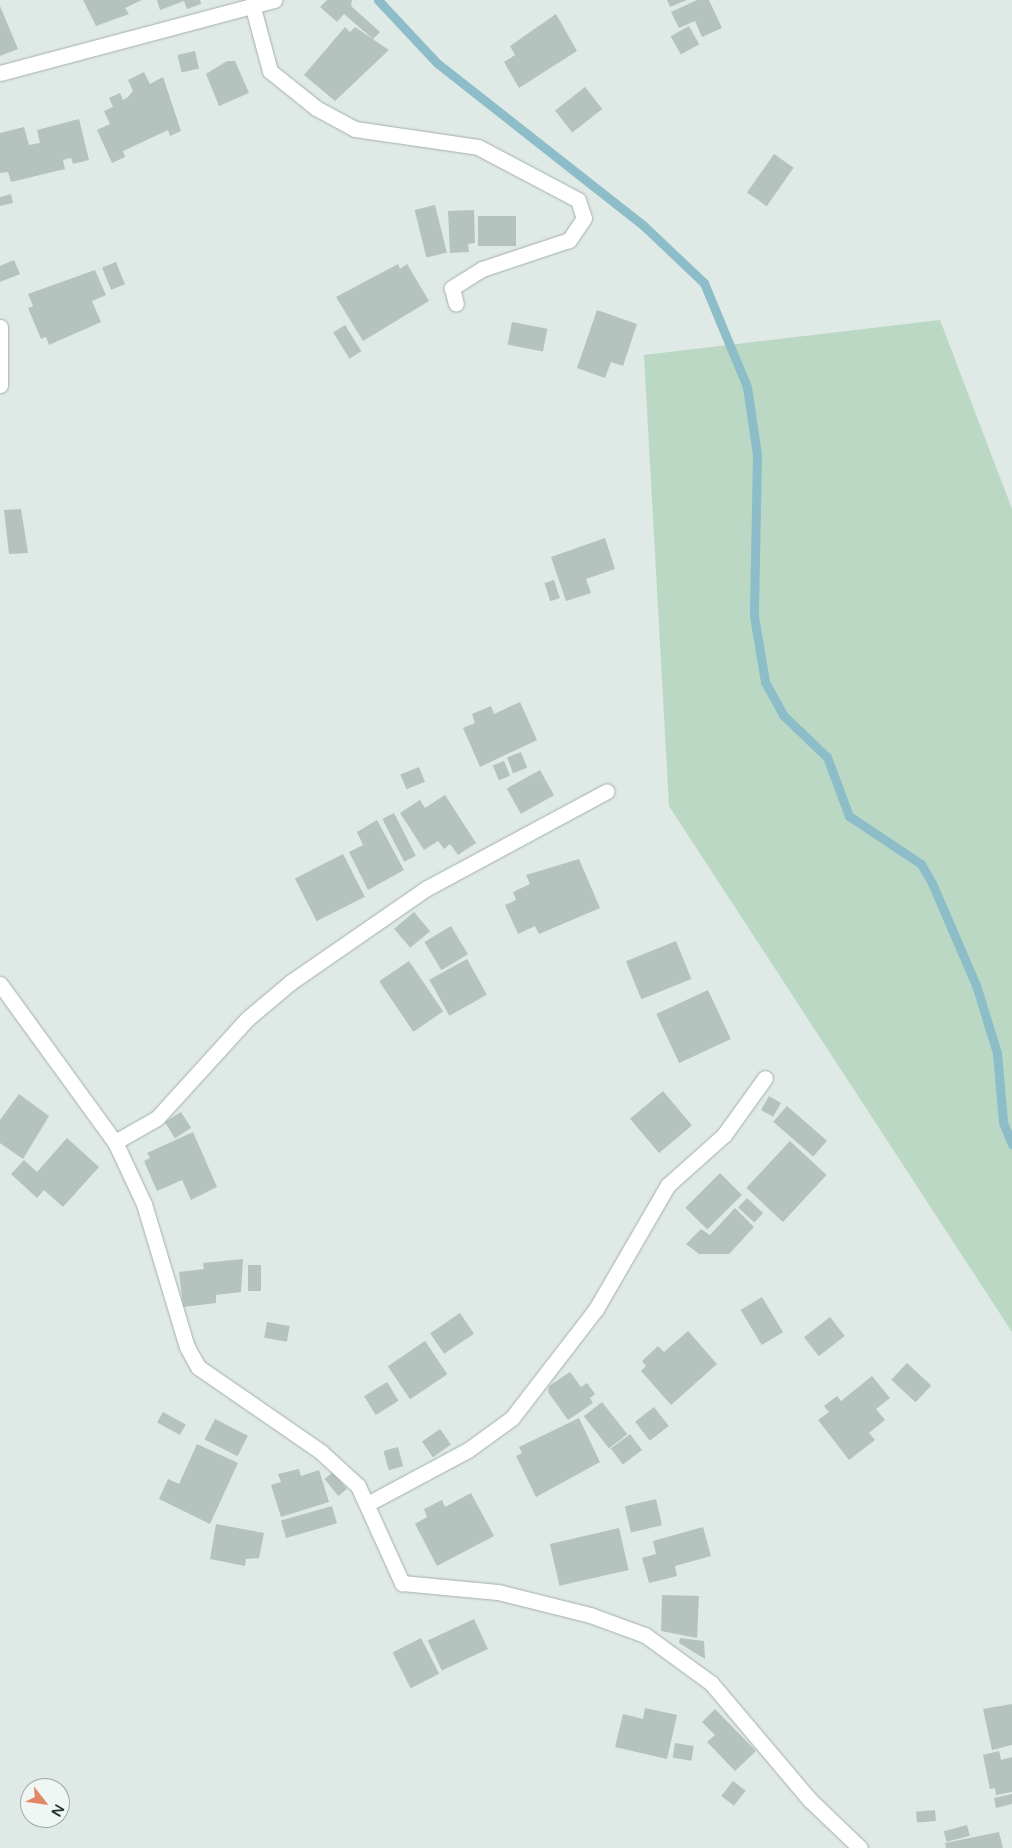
<!DOCTYPE html>
<html>
<head>
<meta charset="utf-8">
<style>
	body { margin:0 }
	#map { position:relative; width:1012px; height:1848px; overflow:hidden; background:#dfe9e5; font-family:"Varela Round",sans-serif }
	div>[style] { position:absolute }
	.green>* { inset:0; background:#bad8c3 }
	.stream>* { height:9px; margin:-4.5px; padding:0 4.5px; transform-origin:4.5px; border-radius:4.5px; background:#8dbdc8 }
	.building>* { inset:0; background:#b5c3be; transform-origin:0 0 }
	.roads { filter:drop-shadow(0 0 1px #a3b0ac) drop-shadow(0 0 1px #a3b0ac) }
	.minor>* { height:15px; margin:-7.5px; padding:0 7.5px; transform-origin:7.5px; border-radius:7.5px; background:#fff }
	span { translate:-50% -50%; white-space:nowrap; text-align:center; line-height:1.15; -webkit-text-stroke:5px #eff6f3; paint-order:stroke }
	.north { position:absolute; left:20px; top:1778px; width:50px; height:50px; box-sizing:border-box; background:#eff6f3; border:1px solid #9daaa6; border-radius:50%; rotate:120deg; font-size:14px; font-weight:700; line-height:20px; text-align:center; color:#223732 }
	.north::after { content:''; display:block; margin:auto; width:18px; height:22px; background:#e28764; clip-path:polygon(50% 0,100% 100%,50% 72%,0 100%) }
</style>
</head>
<body>
<div id="map">
	<div class="green">
		<i style="clip-path:polygon(940px 320px,1012px 509px,1012px 1332px,669px 806px,644px 355px)"></i>
	</div>
	<div class="stream">
		<i style="left:378px;top:0;width:86px;rotate:46.9deg"></i>
		<i style="left:437px;top:63px;width:263px;rotate:38.2deg"></i>
		<i style="left:644px;top:226px;width:83px;rotate:43.5deg"></i>
		<i style="left:704px;top:283px;width:113px;rotate:67.5deg"></i>
		<i style="left:747px;top:387px;width:69px;rotate:81.6deg"></i>
		<i style="left:757px;top:455px;width:161px;rotate:91.1deg"></i>
		<i style="left:754px;top:616px;width:67px;rotate:80.5deg"></i>
		<i style="left:765px;top:682px;width:38px;rotate:61deg"></i>
		<i style="left:783px;top:715px;width:61px;rotate:43.7deg"></i>
		<i style="left:827px;top:757px;width:63px;rotate:69.6deg"></i>
		<i style="left:849px;top:816px;width:87px;rotate:33.7deg"></i>
		<i style="left:921px;top:864px;width:22px;rotate:60deg"></i>
		<i style="left:932px;top:883px;width:111px;rotate:66.7deg"></i>
		<i style="left:976px;top:985px;width:71px;rotate:72.8deg"></i>
		<i style="left:997px;top:1053px;width:69px;rotate:85deg"></i>
		<i style="left:1003px;top:1122px;width:24px;rotate:68deg"></i>
	</div>
	<div class="building">
		<i style="clip-path:polygon(83px 0,142px 0,125px 8px,129px 14px,96px 26px)"></i>
		<i style="clip-path:polygon(157px 0,200px 0,201px 4px,187px 9px,184px 1px,160px 10px)"></i>
		<i style="clip-path:polygon(327px 0,352px 0,351px 6px,380px 32px,373px 39px,344px 14px,337px 22px,320px 7px)"></i>
		<i style="clip-path:polygon(667px 0,687px 0,670px 7px)"></i>
		<i style="clip-path:polygon(697px 0,709px 0,722px 28px,702px 37px,695px 21px,679px 28px,671px 12px)"></i>
		<i style="clip-path:polygon(0 6px,18px 49px,0 56px)"></i>
		<i style="clip-path:polygon(556px 14px,577px 51px,519px 88px,504px 62px,515px 55px,510px 46px)"></i>
		<i style="left:689px;top:26px;width:21px;height:21px;rotate:61deg"></i>
		<i style="clip-path:polygon(345px 27px,350px 32px,355px 27px,389px 50px,335px 101px,304px 75px)"></i>
		<i style="left:195px;top:51px;width:18px;height:18px;rotate:77deg"></i>
		<i style="clip-path:polygon(227px 61px,235px 61px,249px 93px,219px 106px,206px 74px)"></i>
		<i style="clip-path:polygon(144px 72px,150px 84px,163px 77px,181px 131px,170px 136px,168px 130px,123px 151px,125px 157px,112px 163px,97px 130px,110px 124px,104px 111px,113px 107px,109px 98px,120px 93px,123px 100px,128px 97px,133px 91px,128px 80px)"></i>
		<i style="left:585px;top:87px;width:28px;height:38px;rotate:52deg"></i>
		<i style="clip-path:polygon(79px 119px,89px 160px,73px 164px,71px 158px,63px 160px,65px 169px,11px 182px,8px 172px,0 173px,0 133px,24px 127px,29px 145px,40px 143px,37px 130px)"></i>
		<i style="left:774px;top:154px;width:24px;height:47px;rotate:35deg"></i>
		<i style="clip-path:polygon(11px 194px,13px 203px,0 206px,0 197px)"></i>
		<i style="left:435px;top:205px;width:49px;height:21px;rotate:76deg"></i>
		<i style="clip-path:polygon(474px 210px,475px 243px,468px 244px,469px 252px,450px 253px,448px 211px)"></i>
		<i style="left:478px;top:216px;width:38px;height:30px"></i>
		<i style="clip-path:polygon(14px 260px,20px 274px,0 282px,0 266px)"></i>
		<i style="left:116px;top:262px;width:24px;height:15px;rotate:68deg"></i>
		<i style="clip-path:polygon(398px 264px,400px 269px,407px 264px,429px 301px,363px 341px,336px 297px)"></i>
		<i style="clip-path:polygon(95px 270px,106px 295px,92px 301px,101px 322px,49px 345px,46px 337px,41px 339px,28px 308px,33px 306px,28px 294px)"></i>
		<i style="clip-path:polygon(597px 310px,637px 324px,623px 366px,611px 362px,605px 378px,577px 368px)"></i>
		<i style="left:512px;top:322px;width:36px;height:23px;rotate:11deg"></i>
		<i style="left:345px;top:325px;width:31px;height:14px;rotate:58deg"></i>
		<i style="clip-path:polygon(21px 509px,28px 553px,9px 554px,4px 510px)"></i>
		<i style="clip-path:polygon(605px 538px,615px 569px,586px 579px,591px 593px,566px 601px,551px 557px)"></i>
		<i style="left:554px;top:580px;width:19px;height:10px;rotate:72deg"></i>
		<i style="clip-path:polygon(520px 702px,537px 740px,480px 767px,463px 728px,475px 723px,472px 714px,491px 706px,494px 714px)"></i>
		<i style="left:521px;top:752px;width:17px;height:15px;rotate:69deg"></i>
		<i style="left:504px;top:761px;width:16px;height:12px;rotate:68deg"></i>
		<i style="left:419px;top:767px;width:16px;height:20px;rotate:68deg"></i>
		<i style="left:540px;top:770px;width:29px;height:38px;rotate:61deg"></i>
		<i style="clip-path:polygon(445px 795px,476px 843px,458px 855px,450px 844px,444px 849px,438px 841px,424px 850px,400px 813px,420px 800px,425px 808px)"></i>
		<i style="left:394px;top:813px;width:48px;height:13px;rotate:63deg"></i>
		<i style="clip-path:polygon(377px 820px,404px 870px,368px 890px,349px 852px,363px 845px,357px 832px)"></i>
		<i style="left:343px;top:854px;width:48px;height:54px;rotate:63deg"></i>
		<i style="clip-path:polygon(579px 859px,600px 908px,539px 934px,535px 926px,518px 934px,505px 905px,516px 900px,513px 892px,530px 884px,526px 875px)"></i>
		<i style="left:414px;top:912px;width:25px;height:26px;rotate:50deg"></i>
		<i style="left:451px;top:926px;width:33px;height:31px;rotate:59deg"></i>
		<i style="left:676px;top:941px;width:41px;height:54px;rotate:68deg"></i>
		<i style="left:467px;top:959px;width:41px;height:43px;rotate:61deg"></i>
		<i style="left:409px;top:961px;width:61px;height:36px;rotate:56deg"></i>
		<i style="left:708px;top:990px;width:54px;height:57px;rotate:65deg"></i>
		<i style="left:663px;top:1091px;width:45px;height:43px;rotate:50deg"></i>
		<i style="clip-path:polygon(19px 1094px,49px 1116px,23px 1159px,0 1143px,0 1120px)"></i>
		<i style="left:769px;top:1096px;width:14px;height:16px;rotate:30deg"></i>
		<i style="left:787px;top:1106px;width:53px;height:21px;rotate:41deg"></i>
		<i style="left:181px;top:1112px;width:19px;height:19px;rotate:58deg"></i>
		<i style="clip-path:polygon(193px 1132px,217px 1187px,191px 1200px,182px 1180px,157px 1191px,144px 1161px,150px 1158px,147px 1153px)"></i>
		<i style="clip-path:polygon(67px 1138px,99px 1167px,63px 1207px,44px 1190px,37px 1198px,11px 1174px,24px 1160px,37px 1172px)"></i>
		<i style="left:790px;top:1141px;width:50px;height:64px;rotate:43deg"></i>
		<i style="left:720px;top:1173px;width:31px;height:49px;rotate:45deg"></i>
		<i style="left:747px;top:1198px;width:22px;height:13px;rotate:43deg"></i>
		<i style="clip-path:polygon(735px 1208px,754px 1227px,729px 1254px,699px 1254px,686px 1244px,701px 1229px,710px 1235px)"></i>
		<i style="clip-path:polygon(243px 1259px,241px 1292px,216px 1295px,216px 1303px,183px 1307px,179px 1272px,204px 1269px,203px 1263px)"></i>
		<i style="left:248px;top:1265px;width:13px;height:26px"></i>
		<i style="left:762px;top:1297px;width:41px;height:25px;rotate:59deg"></i>
		<i style="left:460px;top:1313px;width:25px;height:36px;rotate:56deg"></i>
		<i style="left:830px;top:1317px;width:24px;height:33px;rotate:52deg"></i>
		<i style="left:267px;top:1322px;width:23px;height:16px;rotate:10deg"></i>
		<i style="clip-path:polygon(688px 1331px,717px 1364px,671px 1405px,641px 1371px,646px 1366px,642px 1361px,658px 1346px,664px 1352px)"></i>
		<i style="left:425px;top:1341px;width:40px;height:45px;rotate:56deg"></i>
		<i style="left:907px;top:1363px;width:33px;height:23px;rotate:43deg"></i>
		<i style="clip-path:polygon(570px 1372px,581px 1387px,587px 1383px,595px 1394px,590px 1398px,593px 1403px,568px 1420px,548px 1392px,549px 1386px)"></i>
		<i style="clip-path:polygon(872px 1376px,890px 1398px,876px 1409px,885px 1420px,869px 1433px,875px 1440px,849px 1460px,818px 1420px,829px 1412px,824px 1406px,837px 1396px,841px 1401px)"></i>
		<i style="left:387px;top:1382px;width:22px;height:27px;rotate:58deg"></i>
		<i style="left:602px;top:1402px;width:41px;height:23px;rotate:52deg"></i>
		<i style="left:654px;top:1407px;width:24px;height:24px;rotate:52deg"></i>
		<i style="left:163px;top:1412px;width:26px;height:12px;rotate:29deg"></i>
		<i style="clip-path:polygon(579px 1418px,600px 1462px,536px 1497px,516px 1456px,522px 1453px,519px 1447px)"></i>
		<i style="left:215px;top:1419px;width:37px;height:23px;rotate:27deg"></i>
		<i style="left:440px;top:1429px;width:19px;height:22px;rotate:55deg"></i>
		<i style="left:630px;top:1434px;width:20px;height:24px;rotate:53deg"></i>
		<i style="clip-path:polygon(197px 1444px,238px 1463px,210px 1524px,159px 1499px,168px 1479px,179px 1484px)"></i>
		<i style="left:398px;top:1447px;width:20px;height:15px;rotate:75deg"></i>
		<i style="clip-path:polygon(299px 1469px,301px 1476px,319px 1470px,329px 1502px,281px 1517px,271px 1485px,281px 1482px,278px 1474px)"></i>
		<i style="left:333px;top:1472px;width:22px;height:11px;rotate:51deg"></i>
		<i style="clip-path:polygon(471px 1493px,494px 1536px,437px 1566px,415px 1524px,427px 1517px,424px 1509px,442px 1500px,445px 1507px)"></i>
		<i style="left:656px;top:1499px;width:27px;height:32px;rotate:77deg"></i>
		<i style="left:332px;top:1506px;width:18px;height:53px;rotate:74deg"></i>
		<i style="clip-path:polygon(216px 1524px,264px 1533px,259px 1558px,246px 1559px,245px 1566px,210px 1559px)"></i>
		<i style="clip-path:polygon(703px 1527px,711px 1556px,675px 1566px,677px 1576px,649px 1583px,642px 1558px,656px 1554px,653px 1541px)"></i>
		<i style="left:619px;top:1528px;width:43px;height:71px;rotate:77deg"></i>
		<i style="clip-path:polygon(662px 1595px,699px 1596px,697px 1638px,661px 1631px)"></i>
		<i style="left:474px;top:1619px;width:33px;height:51px;rotate:65deg"></i>
		<i style="left:421px;top:1638px;width:40px;height:32px;rotate:63deg"></i>
		<i style="clip-path:polygon(680px 1638px,704px 1641px,705px 1659px,679px 1643px)"></i>
		<i style="clip-path:polygon(1012px 1704px,1012px 1745px,992px 1750px,983px 1709px)"></i>
		<i style="clip-path:polygon(645px 1708px,677px 1715px,667px 1759px,615px 1747px,623px 1714px,643px 1719px)"></i>
		<i style="clip-path:polygon(715px 1709px,756px 1751px,735px 1771px,707px 1742px,715px 1735px,702px 1722px)"></i>
		<i style="left:675px;top:1743px;width:19px;height:15px;rotate:9deg"></i>
		<i style="clip-path:polygon(999px 1751px,1001px 1760px,1012px 1757px,1012px 1792px,996px 1795px,995px 1788px,990px 1789px,983px 1755px)"></i>
		<i style="left:733px;top:1781px;width:16px;height:19px;rotate:38deg"></i>
		<i style="clip-path:polygon(1012px 1794px,1012px 1804px,996px 1808px,994px 1798px)"></i>
		<i style="left:935px;top:1810px;width:11px;height:19px;rotate:85deg"></i>
		<i style="left:967px;top:1825px;width:11px;height:24px;rotate:75deg"></i>
		<i style="clip-path:polygon(999px 1832px,1003px 1848px,946px 1848px,945px 1843px)"></i>
	</div>
	<div class="roads">
		<div class="minor">
			<i style="left:253px;top:8px;width:65px;rotate:74.9deg"></i>
			<i style="left:270px;top:71px;width:59px;rotate:38.8deg"></i>
			<i style="left:316px;top:108px;width:44px;rotate:28.3deg"></i>
			<i style="left:355px;top:129px;width:124px;rotate:8.3deg"></i>
			<i style="left:478px;top:147px;width:113px;rotate:27.9deg"></i>
			<i style="left:578px;top:200px;width:19px;rotate:72deg"></i>
			<i style="left:584px;top:218px;width:27px;rotate:124deg"></i>
			<i style="left:569px;top:240px;width:92px;rotate:161.6deg"></i>
			<i style="left:482px;top:269px;width:36px;rotate:148deg"></i>
			<i style="left:452px;top:288px;width:16px;rotate:76deg"></i>
			<i style="left:0;top:73px;width:284px;rotate:-14.9deg"></i>
			<i style="left:0;top:327px;width:58px;rotate:90deg"></i>
			<i style="left:0;top:984px;width:195px;rotate:54deg"></i>
			<i style="left:115px;top:1142px;width:68px;rotate:64.9deg"></i>
			<i style="left:144px;top:1204px;width:149px;rotate:73.3deg"></i>
			<i style="left:187px;top:1347px;width:23px;rotate:61deg"></i>
			<i style="left:198px;top:1367px;width:150px;rotate:34.6deg"></i>
			<i style="left:321px;top:1452px;width:50px;rotate:42.6deg"></i>
			<i style="left:358px;top:1486px;width:107px;rotate:65.6deg"></i>
			<i style="left:402px;top:1583px;width:96px;rotate:5.4deg"></i>
			<i style="left:498px;top:1592px;width:95px;rotate:14deg"></i>
			<i style="left:590px;top:1615px;width:59px;rotate:20deg"></i>
			<i style="left:645px;top:1635px;width:82px;rotate:36deg"></i>
			<i style="left:711px;top:1683px;width:153px;rotate:49.8deg"></i>
			<i style="left:810px;top:1800px;width:69px;rotate:43.8deg"></i>
			<i style="left:115px;top:1142px;width:48px;rotate:-29.7deg"></i>
			<i style="left:157px;top:1118px;width:134px;rotate:-47.7deg"></i>
			<i style="left:247px;top:1019px;width:57px;rotate:-40.1deg"></i>
			<i style="left:291px;top:982px;width:165px;rotate:-34.7deg"></i>
			<i style="left:427px;top:888px;width:204px;rotate:-28.3deg"></i>
			<i style="left:369px;top:1503px;width:112px;rotate:-28.2deg"></i>
			<i style="left:468px;top:1450px;width:54px;rotate:-36deg"></i>
			<i style="left:512px;top:1418px;width:138px;rotate:-52.4deg"></i>
			<i style="left:596px;top:1309px;width:143px;rotate:-59.9deg"></i>
			<i style="left:668px;top:1185px;width:75px;rotate:-41.8deg"></i>
			<i style="left:724px;top:1135px;width:70px;rotate:-54.3deg"></i>
		</div>
	</div>
	<div class="north">N</div>
</div>
</body>
</html>
